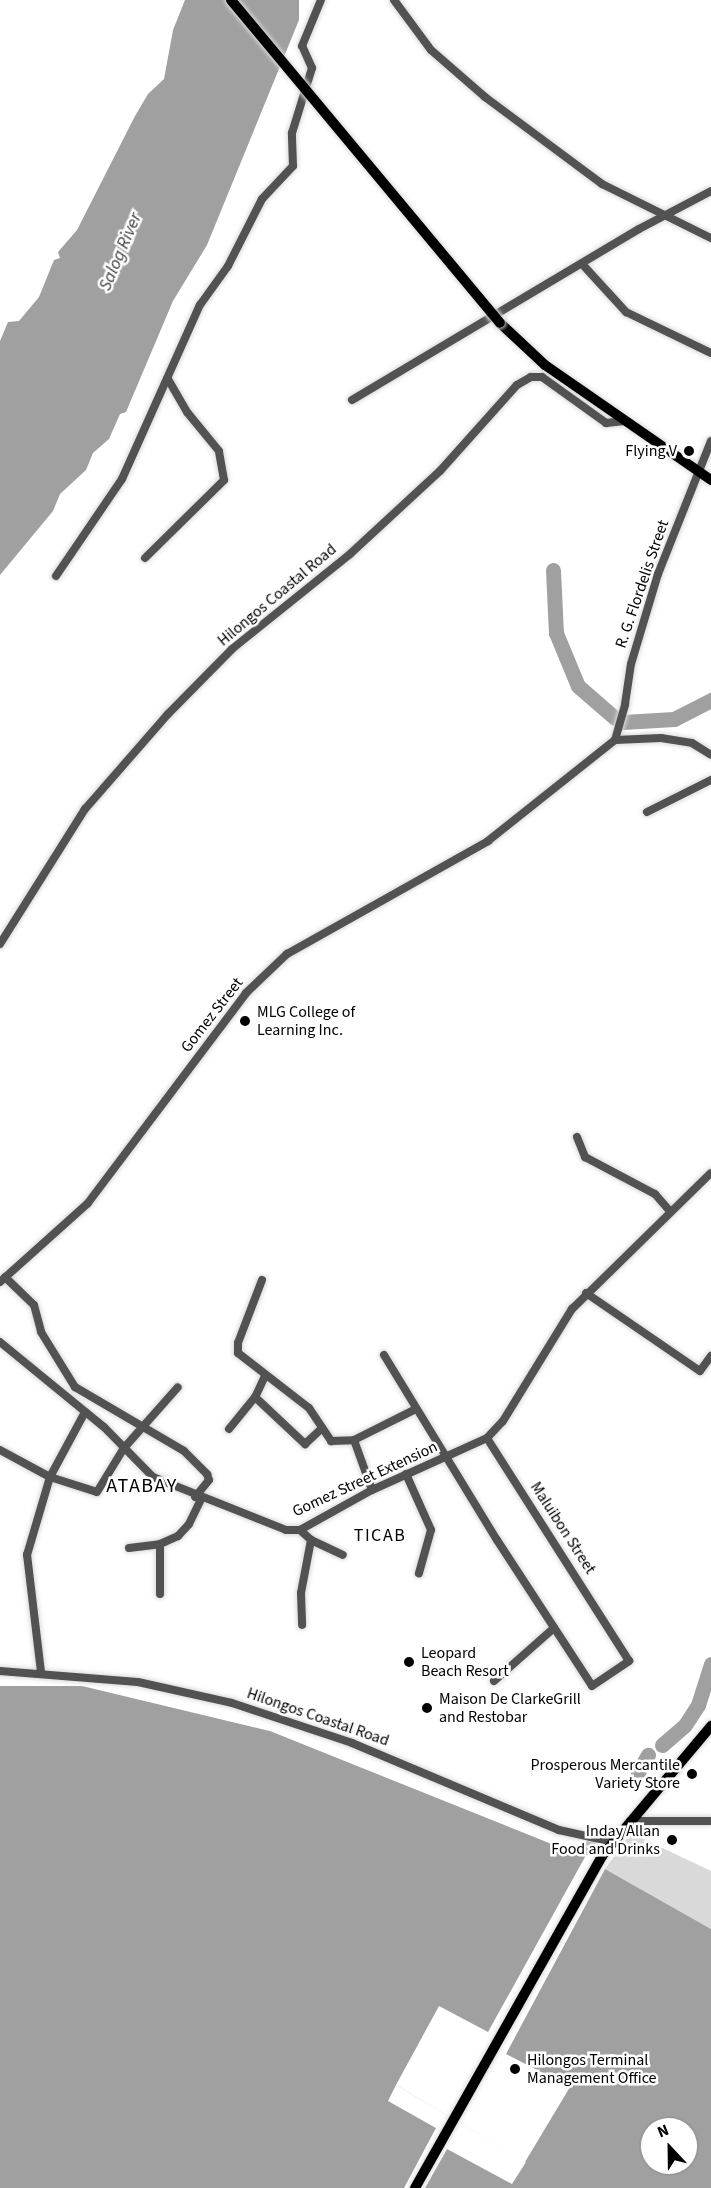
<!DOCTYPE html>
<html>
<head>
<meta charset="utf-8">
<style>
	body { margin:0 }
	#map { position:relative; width:711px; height:2188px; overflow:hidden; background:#fff; font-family:"Source Sans 3",sans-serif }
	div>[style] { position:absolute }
	.green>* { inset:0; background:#d9d9d9 }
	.water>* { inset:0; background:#a0a0a0 }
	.pier>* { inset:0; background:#fff }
	.river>* { height:15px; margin:-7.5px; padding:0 7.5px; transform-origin:7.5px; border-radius:7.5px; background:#a0a0a0 }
	.roads { filter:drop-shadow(0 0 2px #dbdbdb) drop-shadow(0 0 2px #dbdbdb) }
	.minor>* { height:8px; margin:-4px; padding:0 4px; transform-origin:4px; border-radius:4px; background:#525252 }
	.major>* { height:10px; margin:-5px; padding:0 5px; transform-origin:5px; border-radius:5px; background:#000 }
	.bridges { filter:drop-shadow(0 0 2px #dbdbdb) drop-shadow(0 0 2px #dbdbdb) }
	.major-bridge>* { height:10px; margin:-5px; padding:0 5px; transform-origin:5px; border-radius:5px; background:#000 }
	.dots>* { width:16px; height:16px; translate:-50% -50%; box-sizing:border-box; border:3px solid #fff; border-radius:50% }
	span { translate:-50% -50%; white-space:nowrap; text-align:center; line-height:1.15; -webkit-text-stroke:5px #fff; paint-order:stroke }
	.poi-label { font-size:16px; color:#000 }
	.right { translate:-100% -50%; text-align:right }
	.left { translate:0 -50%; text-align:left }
	.street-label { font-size:16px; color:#000 }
	.water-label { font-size:18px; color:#414141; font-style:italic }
	.neighbourhood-label { font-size:18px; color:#000; letter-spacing:1.5px }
	.quarter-label { font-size:20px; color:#000; letter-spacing:1.5px }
	.north { position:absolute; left:639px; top:2116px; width:60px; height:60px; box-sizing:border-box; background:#fff; border:2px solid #999; border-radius:50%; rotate:338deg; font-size:16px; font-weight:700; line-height:24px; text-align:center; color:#000 }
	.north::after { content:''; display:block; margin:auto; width:21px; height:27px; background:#000; clip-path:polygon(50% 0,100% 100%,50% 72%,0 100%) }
</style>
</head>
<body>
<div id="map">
	<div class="green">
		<i style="clip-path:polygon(631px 1833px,711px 1871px,711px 1929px,605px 1869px)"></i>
	</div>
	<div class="water">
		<i style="clip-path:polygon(185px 0,299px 0,299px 20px,207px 245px,173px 301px,126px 412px,120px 414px,109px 439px,93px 453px,86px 470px,60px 494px,53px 511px,0 575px,0 341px,8px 322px,19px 321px,39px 297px,54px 260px,60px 258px,58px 252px,77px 230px,135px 116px,148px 94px,164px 79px,173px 30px)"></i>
		<i style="clip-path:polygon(evenodd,0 1686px,82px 1686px,270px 1731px,554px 1845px,590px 1848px,488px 2032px,439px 2006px,396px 2085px,525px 2162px,570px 2087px,506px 2054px,605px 1869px,711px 1929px,711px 2188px,0 2188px,0 1686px,651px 2128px,687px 2128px,687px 2164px,651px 2164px,651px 2128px)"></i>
	</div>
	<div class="pier">
		<i style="clip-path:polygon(396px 2085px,526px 2162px,512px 2184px,447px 2149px,425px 2188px,404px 2188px,436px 2128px,388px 2101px)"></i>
	</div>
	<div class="river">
		<i style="left:553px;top:570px;width:63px;rotate:87.3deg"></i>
		<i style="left:556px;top:633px;width:57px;rotate:67.5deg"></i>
		<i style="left:578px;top:686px;width:49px;rotate:40.9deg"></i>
		<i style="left:623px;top:722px;width:51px;rotate:-3.4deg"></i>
		<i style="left:674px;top:719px;width:42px;rotate:-27.2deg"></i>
		<i style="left:662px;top:1745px;width:30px;rotate:-41deg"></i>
		<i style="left:685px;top:1725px;width:24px;rotate:-57deg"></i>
		<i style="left:698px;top:1705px;width:43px;rotate:-72.4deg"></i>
		<i style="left:638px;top:1772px;width:20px;rotate:-60deg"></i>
		<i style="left:587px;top:1847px;width:3px;rotate:-45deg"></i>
	</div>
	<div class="roads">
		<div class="minor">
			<i style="left:394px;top:0;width:62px;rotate:53.5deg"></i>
			<i style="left:431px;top:50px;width:72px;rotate:41deg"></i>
			<i style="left:485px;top:97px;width:146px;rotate:36.6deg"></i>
			<i style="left:602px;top:184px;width:122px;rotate:26.4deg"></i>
			<i style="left:583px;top:265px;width:64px;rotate:47.5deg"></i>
			<i style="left:626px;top:312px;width:94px;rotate:25.8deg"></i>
			<i style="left:352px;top:400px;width:334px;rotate:-30.8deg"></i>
			<i style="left:639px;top:229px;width:81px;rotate:-27.8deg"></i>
			<i style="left:145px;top:558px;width:111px;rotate:-44.6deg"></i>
			<i style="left:224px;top:480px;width:29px;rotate:-100deg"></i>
			<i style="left:219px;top:451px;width:50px;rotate:-129.4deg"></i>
			<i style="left:187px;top:412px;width:39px;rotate:-120deg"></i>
			<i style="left:56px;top:576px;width:117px;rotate:-55.8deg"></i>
			<i style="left:122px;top:479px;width:191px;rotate:-65.9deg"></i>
			<i style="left:200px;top:305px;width:48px;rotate:-54.3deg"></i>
			<i style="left:228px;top:266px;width:75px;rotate:-63.1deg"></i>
			<i style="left:262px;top:199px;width:45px;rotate:-46.8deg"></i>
			<i style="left:293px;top:166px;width:33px;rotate:-92deg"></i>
			<i style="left:292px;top:133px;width:68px;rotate:-72.9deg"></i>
			<i style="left:312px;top:68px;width:24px;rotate:-114deg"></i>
			<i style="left:302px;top:46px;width:50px;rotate:-67.6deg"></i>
			<i style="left:615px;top:740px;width:37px;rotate:-74deg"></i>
			<i style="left:625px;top:704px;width:40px;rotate:-81.5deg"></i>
			<i style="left:631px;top:664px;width:94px;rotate:-73.3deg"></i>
			<i style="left:658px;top:574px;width:143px;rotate:-68.3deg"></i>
			<i style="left:615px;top:740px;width:46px;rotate:-2.5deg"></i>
			<i style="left:661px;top:738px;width:31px;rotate:9deg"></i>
			<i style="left:692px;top:743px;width:22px;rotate:32deg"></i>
			<i style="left:647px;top:812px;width:72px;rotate:-26.6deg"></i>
			<i style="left:0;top:944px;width:160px;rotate:-57.8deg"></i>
			<i style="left:85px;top:809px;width:126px;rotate:-48.9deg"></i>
			<i style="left:168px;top:714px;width:91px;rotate:-45.4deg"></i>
			<i style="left:232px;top:649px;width:151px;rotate:-38.8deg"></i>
			<i style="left:350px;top:554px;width:122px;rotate:-42.7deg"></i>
			<i style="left:440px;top:471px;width:115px;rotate:-48.2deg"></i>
			<i style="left:517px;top:385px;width:16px;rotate:-30deg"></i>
			<i style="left:531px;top:377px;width:11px"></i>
			<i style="left:542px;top:377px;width:79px;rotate:35.7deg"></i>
			<i style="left:606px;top:423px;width:19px;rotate:-6deg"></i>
			<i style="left:577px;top:1137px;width:22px;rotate:68deg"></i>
			<i style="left:585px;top:1157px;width:79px;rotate:27.9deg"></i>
			<i style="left:655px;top:1194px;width:23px;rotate:49deg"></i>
			<i style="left:5px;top:1277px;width:40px;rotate:44deg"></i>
			<i style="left:34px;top:1305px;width:28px;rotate:75deg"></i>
			<i style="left:41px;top:1332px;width:65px;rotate:58.3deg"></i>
			<i style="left:75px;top:1387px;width:126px;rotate:30.4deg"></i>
			<i style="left:184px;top:1451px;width:33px;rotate:45deg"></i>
			<i style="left:207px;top:1474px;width:6px;rotate:72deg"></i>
			<i style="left:209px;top:1480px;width:22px;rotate:129deg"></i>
			<i style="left:262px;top:1280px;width:67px;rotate:110.9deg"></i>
			<i style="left:238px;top:1343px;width:10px;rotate:90deg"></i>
			<i style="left:238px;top:1353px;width:90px;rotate:37.8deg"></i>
			<i style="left:309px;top:1408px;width:40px;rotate:56deg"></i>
			<i style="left:331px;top:1441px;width:23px;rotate:-2deg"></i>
			<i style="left:354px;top:1440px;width:69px;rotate:-26.6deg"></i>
			<i style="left:0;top:1282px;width:118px;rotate:-41.9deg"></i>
			<i style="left:88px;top:1203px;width:263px;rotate:-53deg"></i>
			<i style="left:246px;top:993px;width:57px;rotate:-43.6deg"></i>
			<i style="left:287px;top:954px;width:231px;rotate:-29.3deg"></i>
			<i style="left:488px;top:841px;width:162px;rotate:-38.5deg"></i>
			<i style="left:586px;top:1293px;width:138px;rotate:34.4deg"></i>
			<i style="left:700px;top:1371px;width:19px;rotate:-54deg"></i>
			<i style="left:0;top:1342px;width:134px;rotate:39.3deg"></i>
			<i style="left:104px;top:1427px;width:70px;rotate:45.6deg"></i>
			<i style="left:153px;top:1477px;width:143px;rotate:21.7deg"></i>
			<i style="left:286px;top:1530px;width:14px"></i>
			<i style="left:300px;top:1530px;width:82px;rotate:-29.1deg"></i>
			<i style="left:372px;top:1490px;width:126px;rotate:-24.3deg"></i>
			<i style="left:487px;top:1438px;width:23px;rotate:-47deg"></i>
			<i style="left:503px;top:1421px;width:132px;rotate:-58.4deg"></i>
			<i style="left:572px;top:1309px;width:194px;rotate:-44.4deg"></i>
			<i style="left:384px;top:1355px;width:217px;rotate:58.6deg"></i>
			<i style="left:497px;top:1540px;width:174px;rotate:56.9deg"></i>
			<i style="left:592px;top:1686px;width:45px;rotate:-34deg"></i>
			<i style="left:629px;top:1661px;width:264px;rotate:-122.5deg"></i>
			<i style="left:265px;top:1376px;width:23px;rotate:115deg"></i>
			<i style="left:255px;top:1397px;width:69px;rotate:43.2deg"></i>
			<i style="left:305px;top:1444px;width:23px;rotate:-43deg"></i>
			<i style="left:229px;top:1429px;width:41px;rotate:-50.9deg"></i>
			<i style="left:354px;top:1440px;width:53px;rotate:70.2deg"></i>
			<i style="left:0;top:1450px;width:57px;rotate:28.4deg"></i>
			<i style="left:50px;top:1477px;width:74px;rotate:-61.7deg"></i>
			<i style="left:406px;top:1474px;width:61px;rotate:65.9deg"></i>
			<i style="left:431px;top:1530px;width:45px;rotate:105.6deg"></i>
			<i style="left:300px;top:1530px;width:15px;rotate:42deg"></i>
			<i style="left:311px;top:1540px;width:54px;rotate:100.7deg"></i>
			<i style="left:301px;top:1593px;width:32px;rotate:88deg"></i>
			<i style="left:311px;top:1540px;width:35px;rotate:25deg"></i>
			<i style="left:129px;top:1548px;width:31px;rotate:-7deg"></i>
			<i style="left:160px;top:1544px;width:20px;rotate:-24deg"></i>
			<i style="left:178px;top:1536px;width:16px;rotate:-47deg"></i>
			<i style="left:189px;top:1524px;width:28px;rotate:-64deg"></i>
			<i style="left:160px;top:1594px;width:50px;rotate:-90deg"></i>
			<i style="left:0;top:1671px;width:138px;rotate:4.6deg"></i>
			<i style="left:138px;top:1682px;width:96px;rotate:12.6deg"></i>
			<i style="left:232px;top:1703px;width:126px;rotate:18.4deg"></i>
			<i style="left:352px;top:1743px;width:225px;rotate:22.8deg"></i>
			<i style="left:559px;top:1830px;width:55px;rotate:12.5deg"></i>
			<i style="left:41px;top:1672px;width:118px;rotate:-96.8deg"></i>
			<i style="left:27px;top:1555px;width:81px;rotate:-73.6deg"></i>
			<i style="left:50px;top:1477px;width:49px;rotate:17.7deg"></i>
			<i style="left:97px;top:1492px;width:52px;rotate:-58.5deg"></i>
			<i style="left:124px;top:1448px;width:81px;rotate:-48.5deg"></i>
			<i style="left:494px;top:1681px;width:80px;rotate:-41.5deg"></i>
			<i style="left:630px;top:1821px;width:81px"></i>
		</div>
		<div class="major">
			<i style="left:500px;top:323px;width:62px;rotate:43deg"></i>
			<i style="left:545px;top:365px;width:202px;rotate:34.7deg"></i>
			<i style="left:415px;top:2188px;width:381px;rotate:-60.6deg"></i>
			<i style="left:602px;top:1856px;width:170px;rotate:-50deg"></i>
		</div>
	</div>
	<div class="bridges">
		<div class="major-bridge">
			<i style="left:231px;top:0;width:420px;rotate:50.2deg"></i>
		</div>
	</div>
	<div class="dots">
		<i style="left:689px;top:451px;background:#000"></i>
		<i style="left:245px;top:1021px;background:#000"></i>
		<i style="left:409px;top:1662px;background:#000"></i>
		<i style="left:427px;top:1708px;background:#000"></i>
		<i style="left:692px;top:1774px;background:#000"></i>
		<i style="left:672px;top:1840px;background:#000"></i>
		<i style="left:515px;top:2069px;background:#000"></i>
	</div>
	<div class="poi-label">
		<span class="right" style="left:677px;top:451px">Flying V</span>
		<span class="left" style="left:257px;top:1021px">MLG College of<br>Learning Inc.</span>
		<span class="left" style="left:421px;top:1662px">Leopard<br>Beach Resort</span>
		<span class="left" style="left:439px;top:1708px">Maison De ClarkeGrill<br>and Restobar</span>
		<span class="right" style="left:680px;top:1774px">Prosperous Mercantile<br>Variety Store</span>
		<span class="right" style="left:660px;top:1840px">Inday Allan<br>Food and Drinks</span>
		<span class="left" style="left:527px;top:2069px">Hilongos Terminal<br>Management Office</span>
	</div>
	<div class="street-label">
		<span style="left:642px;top:584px;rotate:-71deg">R. G. Flordelis Street</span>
		<span style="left:277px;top:595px;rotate:-40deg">Hilongos Coastal Road</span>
		<span style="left:212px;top:1015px;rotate:-52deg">Gomez Street</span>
		<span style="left:365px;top:1479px;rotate:-25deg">Gomez Street Extension</span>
		<span style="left:563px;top:1528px;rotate:57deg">Maluibon Street</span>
		<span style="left:318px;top:1717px;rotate:19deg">Hilongos Coastal Road</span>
	</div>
	<div class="water-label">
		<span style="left:121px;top:252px;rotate:-67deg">Salog River</span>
	</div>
	<div class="neighbourhood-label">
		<span style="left:380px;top:1536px">TICAB</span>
	</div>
	<div class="quarter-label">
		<span style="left:142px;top:1486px">ATABAY</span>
	</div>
	<div class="north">N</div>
</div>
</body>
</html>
